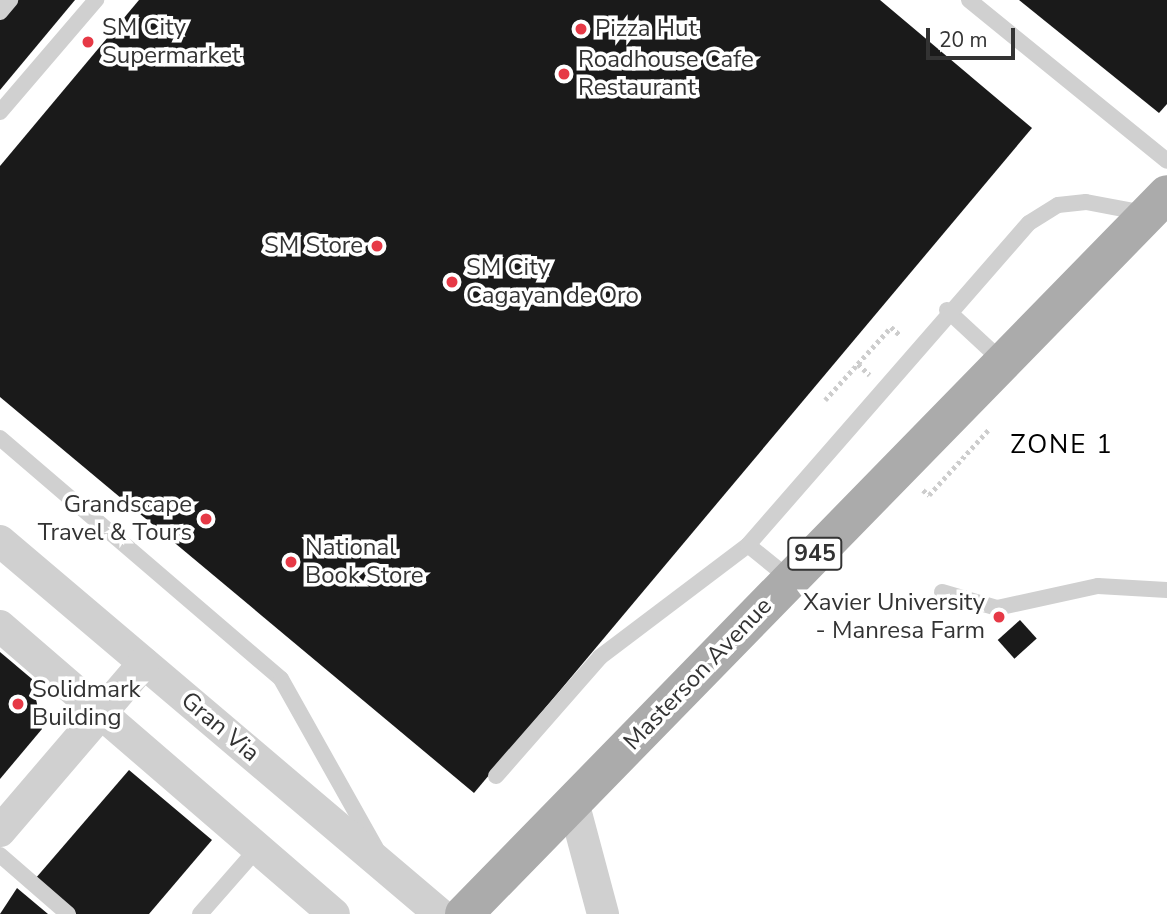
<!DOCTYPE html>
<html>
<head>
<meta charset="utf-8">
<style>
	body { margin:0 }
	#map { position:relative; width:1167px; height:914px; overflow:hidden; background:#fff; font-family:"Nunito Sans",sans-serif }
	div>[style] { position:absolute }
	.building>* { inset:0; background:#1a1a1a; transform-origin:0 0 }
	.path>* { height:4.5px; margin-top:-2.25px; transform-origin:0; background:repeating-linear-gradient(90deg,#cdcdcd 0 3.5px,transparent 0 7px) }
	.lane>* { height:16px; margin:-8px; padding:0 8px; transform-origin:8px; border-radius:8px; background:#d0d0d0 }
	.street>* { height:32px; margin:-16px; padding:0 16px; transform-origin:16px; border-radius:16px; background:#d0d0d0 }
	.primary>* { height:38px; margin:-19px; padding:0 19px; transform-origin:19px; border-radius:19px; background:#ababab }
	.dots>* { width:19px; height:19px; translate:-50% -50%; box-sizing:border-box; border:4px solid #fff; border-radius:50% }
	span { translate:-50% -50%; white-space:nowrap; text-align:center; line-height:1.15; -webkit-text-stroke:7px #fff; paint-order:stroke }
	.shield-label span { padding:2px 5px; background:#fff; border:2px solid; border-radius:5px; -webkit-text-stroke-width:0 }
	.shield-label { font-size:23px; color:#333; font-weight:700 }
	.poi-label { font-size:24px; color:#333 }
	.left { translate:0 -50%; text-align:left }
	.right { translate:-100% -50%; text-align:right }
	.street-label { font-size:24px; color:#333 }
	.neighbourhood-label { font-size:26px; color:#000; letter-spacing:2px }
	.scale { position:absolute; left:926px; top:28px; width:89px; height:32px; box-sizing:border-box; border:4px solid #333; border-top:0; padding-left:9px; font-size:21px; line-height:24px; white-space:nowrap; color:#333; -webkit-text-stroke:5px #fff; paint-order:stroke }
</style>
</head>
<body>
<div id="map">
	<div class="building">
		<i style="clip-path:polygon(0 0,75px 0,0 90px)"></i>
		<i style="clip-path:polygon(139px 0,880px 0,1032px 128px,474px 793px,0 397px,0 166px)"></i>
		<i style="clip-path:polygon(1019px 0,1167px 0,1167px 104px,1159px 113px)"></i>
		<i style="left:1020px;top:620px;width:25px;height:30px;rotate:48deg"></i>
		<i style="clip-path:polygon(0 652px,32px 679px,42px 729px,0 779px)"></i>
		<i style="clip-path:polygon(129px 770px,212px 840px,149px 914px,76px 914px,35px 879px)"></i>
		<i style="clip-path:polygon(17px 888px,48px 914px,0 914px)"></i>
	</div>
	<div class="path">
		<i style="left:858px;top:364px;width:16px;rotate:43deg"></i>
		<i style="left:825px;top:400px;width:98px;rotate:-47.9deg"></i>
		<i style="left:891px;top:327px;width:13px;rotate:42deg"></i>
		<i style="left:923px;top:490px;width:8px;rotate:40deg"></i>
		<i style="left:929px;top:495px;width:89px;rotate:-47.7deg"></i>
	</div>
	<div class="lane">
		<i style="left:969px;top:0;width:255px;rotate:39.1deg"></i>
		<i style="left:0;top:12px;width:16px;rotate:-50deg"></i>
		<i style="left:0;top:112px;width:148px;rotate:-49.4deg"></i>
		<i style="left:947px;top:310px;width:76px;rotate:42.9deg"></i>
		<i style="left:0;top:438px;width:370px;rotate:40.6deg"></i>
		<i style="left:281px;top:679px;width:194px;rotate:60.7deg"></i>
		<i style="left:748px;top:545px;width:54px;rotate:39deg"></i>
		<i style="left:942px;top:592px;width:57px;rotate:16.2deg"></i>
		<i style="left:997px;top:608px;width:103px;rotate:-12.3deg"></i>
		<i style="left:1098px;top:586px;width:69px;rotate:3.3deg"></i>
		<i style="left:496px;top:776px;width:158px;rotate:-48.8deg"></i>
		<i style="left:600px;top:657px;width:186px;rotate:-37.1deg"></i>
		<i style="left:748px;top:545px;width:427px;rotate:-48.9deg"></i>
		<i style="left:1029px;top:223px;width:34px;rotate:-32deg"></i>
		<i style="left:1058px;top:205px;width:28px;rotate:-6deg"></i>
		<i style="left:1086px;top:202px;width:60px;rotate:10.6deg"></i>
		<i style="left:0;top:855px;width:90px;rotate:40.9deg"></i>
		<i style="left:200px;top:914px;width:86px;rotate:-48.8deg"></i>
	</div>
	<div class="street">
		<i style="left:0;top:541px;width:577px;rotate:40.29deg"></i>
		<i style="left:0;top:626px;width:441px;rotate:40.8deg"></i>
		<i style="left:573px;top:802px;width:116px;rotate:75deg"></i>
		<i style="left:0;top:831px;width:221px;rotate:-49.4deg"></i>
	</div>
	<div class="primary">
		<i style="left:464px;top:914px;width:1006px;rotate:-45.68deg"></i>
	</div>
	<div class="dots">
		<i style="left:581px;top:29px;background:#e63946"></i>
		<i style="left:88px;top:42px;background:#e63946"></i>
		<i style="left:564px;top:74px;background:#e63946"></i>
		<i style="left:377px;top:246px;background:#e63946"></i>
		<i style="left:452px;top:282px;background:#e63946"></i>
		<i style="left:206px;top:519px;background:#e63946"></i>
		<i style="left:291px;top:562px;background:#e63946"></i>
		<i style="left:999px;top:617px;background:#e63946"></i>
		<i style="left:18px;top:704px;background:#e63946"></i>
	</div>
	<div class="shield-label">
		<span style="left:815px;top:554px">945</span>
	</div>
	<div class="poi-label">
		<span class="left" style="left:102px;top:42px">SM City<br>Supermarket</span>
		<span class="left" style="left:595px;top:29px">Pizza Hut</span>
		<span class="left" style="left:578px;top:74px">Roadhouse Cafe<br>Restaurant</span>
		<span class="right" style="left:363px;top:246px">SM Store</span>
		<span class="left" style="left:466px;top:282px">SM City<br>Cagayan de Oro</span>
		<span class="right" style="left:192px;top:519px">Grandscape<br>Travel &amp; Tours</span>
		<span class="left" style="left:305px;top:562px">National<br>Book Store</span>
		<span class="right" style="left:985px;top:617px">Xavier University<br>- Manresa Farm</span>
		<span class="left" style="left:32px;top:704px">Solidmark<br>Building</span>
	</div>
	<div class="street-label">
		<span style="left:698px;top:674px;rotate:-46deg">Masterson Avenue</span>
		<span style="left:220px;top:727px;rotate:40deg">Gran Via</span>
	</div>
	<div class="neighbourhood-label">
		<span style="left:1062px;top:445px">ZONE 1</span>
	</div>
	<div class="scale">20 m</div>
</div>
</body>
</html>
